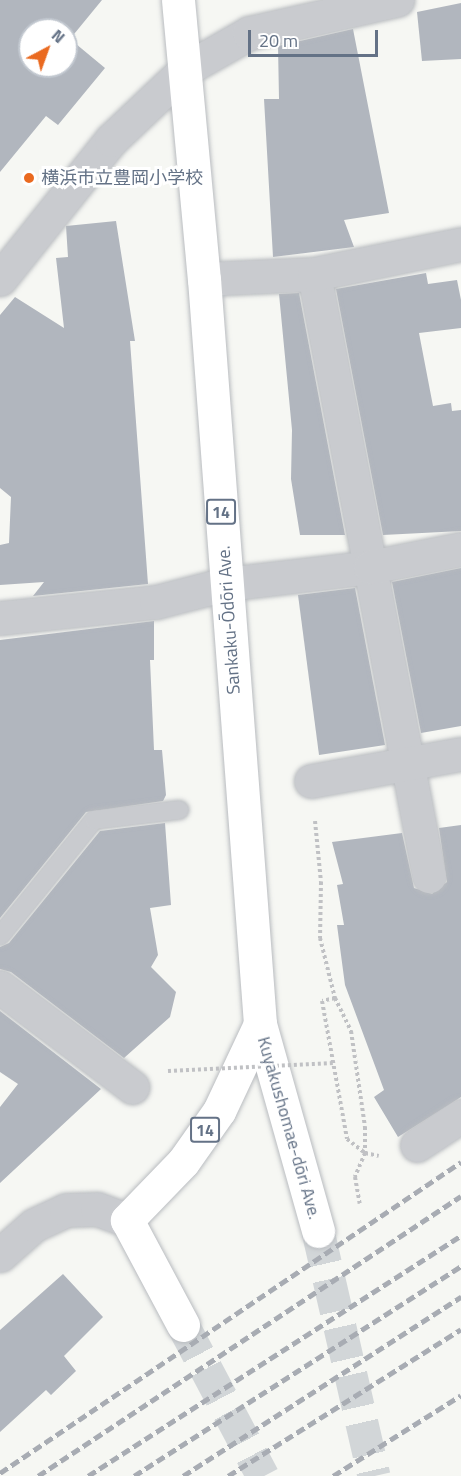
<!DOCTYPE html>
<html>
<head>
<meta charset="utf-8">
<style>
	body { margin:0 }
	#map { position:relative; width:461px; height:1476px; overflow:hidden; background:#f6f7f3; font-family:"Titillium Web","Noto Sans JP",sans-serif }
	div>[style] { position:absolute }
	.building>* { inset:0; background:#b1b6be }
	.primary-tunnel>* { height:33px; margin-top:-16.5px; transform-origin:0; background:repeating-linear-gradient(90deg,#d2d6d8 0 33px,transparent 0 49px) }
	.path>* { height:4px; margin-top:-2px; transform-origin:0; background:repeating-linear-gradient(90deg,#c0c1c4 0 3px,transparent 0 6px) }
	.roads { filter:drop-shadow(0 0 2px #b9bcc0) drop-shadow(0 0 2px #b9bcc0) }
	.lane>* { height:18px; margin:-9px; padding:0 9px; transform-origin:9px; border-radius:9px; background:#c9cbcf }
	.street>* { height:33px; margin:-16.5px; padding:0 16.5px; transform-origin:16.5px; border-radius:16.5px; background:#c9cbcf }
	.primary>* { height:33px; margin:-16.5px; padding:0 16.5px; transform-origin:16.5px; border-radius:16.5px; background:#fff }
	.rail>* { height:4.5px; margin-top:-2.25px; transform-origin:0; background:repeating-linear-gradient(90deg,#a8acb3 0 9px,transparent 0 13.5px) }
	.path-bridge>* { height:4px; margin-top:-2px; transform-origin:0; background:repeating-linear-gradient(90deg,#c0c1c4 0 3px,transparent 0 6px) }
	.dots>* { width:16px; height:16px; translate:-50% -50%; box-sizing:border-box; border:3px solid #fff; border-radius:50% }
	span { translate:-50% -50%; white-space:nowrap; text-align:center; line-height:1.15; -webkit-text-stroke:6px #fff; paint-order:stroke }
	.shield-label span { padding:2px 4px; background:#fff; border:2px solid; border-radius:4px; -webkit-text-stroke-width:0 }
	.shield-label { font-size:16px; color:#647286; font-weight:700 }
	.poi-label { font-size:18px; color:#647286 }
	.left { translate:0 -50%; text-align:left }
	.street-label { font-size:18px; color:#647286 }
	.north { position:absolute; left:18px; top:18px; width:60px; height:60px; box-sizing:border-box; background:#fff; border:2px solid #c1c7cf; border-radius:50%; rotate:41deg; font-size:16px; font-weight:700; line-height:24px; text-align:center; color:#647286 }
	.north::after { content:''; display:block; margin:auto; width:21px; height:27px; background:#ea6a20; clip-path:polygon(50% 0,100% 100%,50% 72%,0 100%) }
	.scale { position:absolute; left:248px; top:30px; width:130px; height:27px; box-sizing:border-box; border:3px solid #647286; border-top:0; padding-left:8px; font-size:18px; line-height:21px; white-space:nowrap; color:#647286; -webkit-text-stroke:4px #fff; paint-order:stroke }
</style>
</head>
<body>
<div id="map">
	<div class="building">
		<i style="clip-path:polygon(evenodd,0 0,102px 0,70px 39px,105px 68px,58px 125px,46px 116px,0 172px,0 0,30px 30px,66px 30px,66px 66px,30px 66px,30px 30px)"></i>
		<i style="clip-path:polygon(461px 3px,461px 59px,422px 61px,417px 12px)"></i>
		<i style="clip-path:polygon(353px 29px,389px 213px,344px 220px,354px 247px,273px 257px,264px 99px,279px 99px,278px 46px)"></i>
		<i style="clip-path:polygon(116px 221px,135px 341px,130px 341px,148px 584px,33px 596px,44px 582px,0 585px,0 545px,9px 543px,11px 497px,0 488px,0 315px,15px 297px,64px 328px,56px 258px,68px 257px,66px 226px)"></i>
		<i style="clip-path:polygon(426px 273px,428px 284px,457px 280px,461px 300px,461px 328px,419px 333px,433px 406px,451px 403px,452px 411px,461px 410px,461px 531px,383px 535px,336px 289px)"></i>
		<i style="clip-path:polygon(299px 293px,345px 535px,300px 535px,291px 479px,292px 430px,279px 294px)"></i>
		<i style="clip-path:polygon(461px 568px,461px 726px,421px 733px,392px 582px)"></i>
		<i style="clip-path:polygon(355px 588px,385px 745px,319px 755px,298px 595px)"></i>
		<i style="clip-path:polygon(154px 621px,154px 660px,150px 660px,154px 750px,162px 750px,166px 795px,163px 801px,86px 812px,0 918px,0 640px)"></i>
		<i style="clip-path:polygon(165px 823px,171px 905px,150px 908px,158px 955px,151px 967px,176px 992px,170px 1017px,124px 1058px,11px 972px,0 969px,0 947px,9px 943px,100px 831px)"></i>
		<i style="clip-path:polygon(461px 825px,461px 1097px,398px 1137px,374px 1097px,384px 1090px,345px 985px,337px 925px,344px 925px,337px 885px,343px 884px,332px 842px,402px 833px,414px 888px,432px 894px,447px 882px,439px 828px)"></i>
		<i style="clip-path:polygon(0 1011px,101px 1089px,0 1183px,0 1107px,18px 1084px,0 1072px)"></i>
		<i style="clip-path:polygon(63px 1274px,103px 1317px,64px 1356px,76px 1371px,51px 1395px,46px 1390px,0 1432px,0 1330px)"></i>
	</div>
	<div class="primary-tunnel">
		<i style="left:318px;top:1231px;width:251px;rotate:77.1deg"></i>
		<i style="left:183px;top:1325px;width:171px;rotate:62.1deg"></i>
	</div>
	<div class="path">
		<i style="left:315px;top:821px;width:61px;rotate:84.4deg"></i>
		<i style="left:321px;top:882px;width:56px;rotate:91deg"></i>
		<i style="left:320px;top:938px;width:62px;rotate:76deg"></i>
		<i style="left:335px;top:998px;width:37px;rotate:64deg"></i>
		<i style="left:351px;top:1031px;width:97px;rotate:81.7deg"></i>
		<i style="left:365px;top:1127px;width:26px;rotate:90deg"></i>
		<i style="left:365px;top:1153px;width:26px;rotate:113deg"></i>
		<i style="left:355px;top:1177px;width:27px;rotate:80deg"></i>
		<i style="left:335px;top:998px;width:13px;rotate:167deg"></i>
		<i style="left:322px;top:1001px;width:140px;rotate:79.7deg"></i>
		<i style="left:347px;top:1139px;width:23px;rotate:38deg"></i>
		<i style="left:365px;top:1153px;width:14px;rotate:12deg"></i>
	</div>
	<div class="roads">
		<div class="lane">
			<i style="left:0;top:936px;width:149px;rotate:-51deg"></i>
			<i style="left:94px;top:820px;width:86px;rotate:-6.7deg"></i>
		</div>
		<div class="street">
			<i style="left:314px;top:274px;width:613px;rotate:79.19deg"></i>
			<i style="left:0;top:279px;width:178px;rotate:-51.4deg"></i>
			<i style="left:111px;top:140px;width:103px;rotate:-43.4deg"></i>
			<i style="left:186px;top:69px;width:73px;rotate:-29.7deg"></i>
			<i style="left:249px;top:33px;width:152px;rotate:-12.6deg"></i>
			<i style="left:204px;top:279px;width:110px;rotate:-2.6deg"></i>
			<i style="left:314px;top:274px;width:150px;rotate:-11.5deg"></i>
			<i style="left:0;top:618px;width:157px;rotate:-5.9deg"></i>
			<i style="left:156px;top:602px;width:72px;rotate:-14.4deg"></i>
			<i style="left:226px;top:584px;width:145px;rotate:-6.7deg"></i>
			<i style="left:370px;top:567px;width:93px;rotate:-11.2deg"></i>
			<i style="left:311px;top:781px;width:152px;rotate:-10.2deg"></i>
			<i style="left:0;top:987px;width:166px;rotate:37.1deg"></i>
			<i style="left:417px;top:1145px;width:53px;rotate:-33.4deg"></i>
			<i style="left:0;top:1255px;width:45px;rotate:-41.4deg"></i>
			<i style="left:34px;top:1225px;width:35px;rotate:-25deg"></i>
			<i style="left:66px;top:1210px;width:31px;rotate:-2deg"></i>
			<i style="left:97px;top:1209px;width:32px;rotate:20deg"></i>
		</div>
		<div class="primary">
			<i style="left:178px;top:0;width:280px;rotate:84.7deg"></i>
			<i style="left:204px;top:279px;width:747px;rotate:85.7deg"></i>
			<i style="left:260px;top:1024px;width:96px;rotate:115.2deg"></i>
			<i style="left:219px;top:1111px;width:62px;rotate:125.2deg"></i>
			<i style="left:183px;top:1162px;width:81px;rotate:134deg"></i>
			<i style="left:127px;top:1220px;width:119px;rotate:61.9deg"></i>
			<i style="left:260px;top:1024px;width:215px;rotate:74.3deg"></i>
		</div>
	</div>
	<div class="rail">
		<i style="left:0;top:1473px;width:556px;rotate:-34deg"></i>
		<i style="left:38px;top:1476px;width:507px;rotate:-33.5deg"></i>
		<i style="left:88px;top:1476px;width:444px;rotate:-32.8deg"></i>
		<i style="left:134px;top:1476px;width:389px;rotate:-32.7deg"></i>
		<i style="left:183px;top:1476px;width:331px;rotate:-32.8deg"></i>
		<i style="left:228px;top:1476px;width:275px;rotate:-32.2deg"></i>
		<i style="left:333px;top:1476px;width:151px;rotate:-32.3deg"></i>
	</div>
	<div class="path-bridge">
		<i style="left:168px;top:1071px;width:166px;rotate:-2.8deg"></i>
	</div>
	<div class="dots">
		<i style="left:29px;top:178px;background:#ea6a20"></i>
	</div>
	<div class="shield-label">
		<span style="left:221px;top:512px">14</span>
		<span style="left:205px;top:1130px">14</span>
	</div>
	<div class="poi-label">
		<span class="left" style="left:41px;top:178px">横浜市立豊岡小学校</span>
	</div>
	<div class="street-label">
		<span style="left:229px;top:620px;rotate:-94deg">Sankaku-Ōdōri Ave.</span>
		<span style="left:289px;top:1128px;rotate:74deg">Kuyakushomae-dōri Ave.</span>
	</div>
	<div class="north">N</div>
	<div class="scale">20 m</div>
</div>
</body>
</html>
